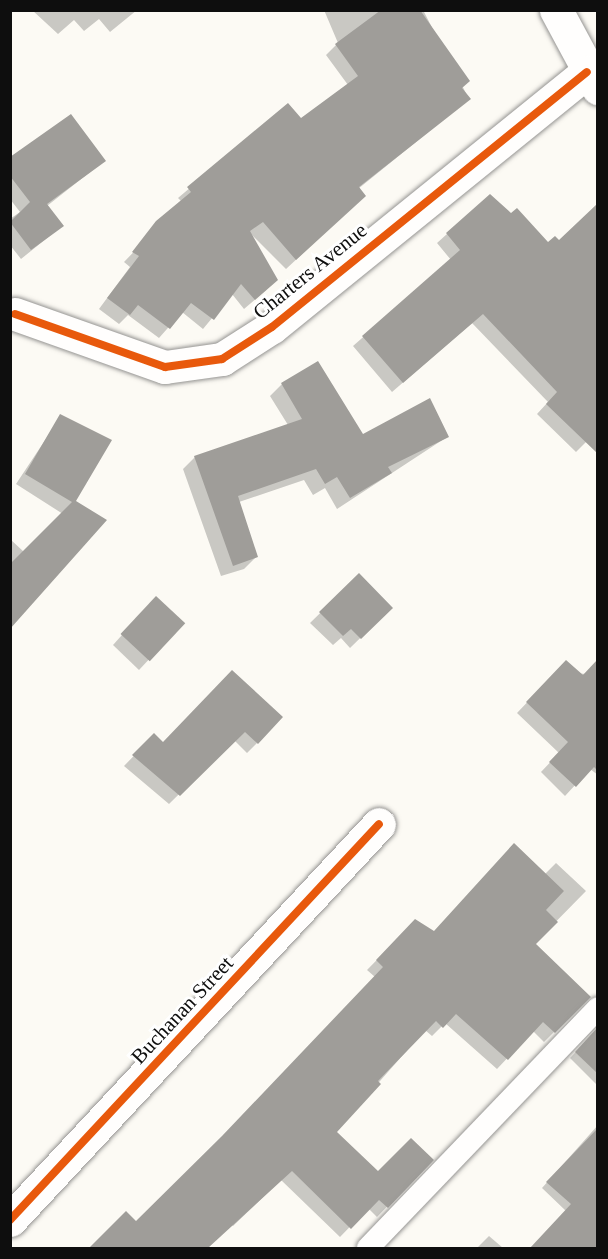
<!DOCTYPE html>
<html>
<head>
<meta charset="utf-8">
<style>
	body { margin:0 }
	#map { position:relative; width:608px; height:1259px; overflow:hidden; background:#fcfaf4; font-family:"Times New Roman",serif }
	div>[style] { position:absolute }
	.shadow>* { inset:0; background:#0003 }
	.building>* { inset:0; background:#9f9d99; transform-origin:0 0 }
	.roads { filter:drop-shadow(0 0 2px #959492) drop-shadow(0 0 2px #959492) }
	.service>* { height:22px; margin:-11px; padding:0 11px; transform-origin:11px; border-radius:11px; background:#fffefd }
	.minor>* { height:33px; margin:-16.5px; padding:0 16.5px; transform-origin:16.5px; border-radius:16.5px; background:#fffefd }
	.cycleway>* { height:8px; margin:-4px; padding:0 4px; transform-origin:4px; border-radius:4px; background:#e8590c }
	span { translate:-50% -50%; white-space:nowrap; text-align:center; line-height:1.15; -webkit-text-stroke:6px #fff; paint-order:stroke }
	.street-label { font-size:21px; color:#0e0e0e }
	.frame { position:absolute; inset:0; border:12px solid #0e0e0e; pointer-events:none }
</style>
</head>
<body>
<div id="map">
	<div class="shadow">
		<i style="clip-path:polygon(32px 10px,137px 10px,110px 32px,99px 19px,84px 31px,74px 20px,58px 34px)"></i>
		<i style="clip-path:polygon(324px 10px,423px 10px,469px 99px,358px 189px,354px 206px,286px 269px,250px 233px,266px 290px,244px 309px,232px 294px,203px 329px,182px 312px,159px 338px,128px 315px,119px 324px,99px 309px,130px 267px,124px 262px,182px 202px,178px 198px,288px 105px,301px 120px,348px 85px,326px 55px,338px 43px)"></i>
		<i style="clip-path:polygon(10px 160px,104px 161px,47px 206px,62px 226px,21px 259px,10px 245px,10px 219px,20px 212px,10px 199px)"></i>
		<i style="clip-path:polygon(594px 209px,598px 246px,582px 261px,598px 278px,588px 294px,598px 303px,598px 364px,592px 370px,598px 376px,598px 430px,576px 452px,537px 414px,548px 402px,472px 323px,392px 392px,353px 346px,451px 260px,437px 243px,447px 234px,547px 245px,559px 242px)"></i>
		<i style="clip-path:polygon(282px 384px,362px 435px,447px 437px,337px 509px,325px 488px,313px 495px,304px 480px,239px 502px,256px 557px,244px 569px,221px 576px,183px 469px,195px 457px,288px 425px,270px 396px)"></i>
		<i style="clip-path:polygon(61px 416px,74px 502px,10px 626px,10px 539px,24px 552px,63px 514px,16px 484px)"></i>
		<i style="clip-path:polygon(359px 575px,391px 608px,350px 648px,341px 638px,333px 645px,310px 623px)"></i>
		<i style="clip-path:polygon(147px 607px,183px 623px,139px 670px,113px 645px)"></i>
		<i style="clip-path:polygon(232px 672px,257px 743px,247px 753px,234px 740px,169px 804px,124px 766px,154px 735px,163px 744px)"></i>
		<i style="clip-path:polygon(556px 672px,587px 674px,598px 684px,598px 775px,590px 769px,565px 796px,541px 772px,559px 753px,517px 713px)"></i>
		<i style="clip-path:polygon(556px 863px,586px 891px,534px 944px,589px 997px,544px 1042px,533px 1031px,497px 1069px,445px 1023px,432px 1036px,425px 1030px,335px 1132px,378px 1173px,432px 1160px,377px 1217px,368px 1208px,340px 1237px,281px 1180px,233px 1226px,230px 1222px,199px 1248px,91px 1248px,126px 1213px,136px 1223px,216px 1144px,375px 977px,367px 970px,415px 921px,434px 933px,544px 875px)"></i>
		<i style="clip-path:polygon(598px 1029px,598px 1086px,570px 1058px)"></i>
		<i style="clip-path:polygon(598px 1125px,598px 1248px,531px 1248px,566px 1211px,542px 1188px)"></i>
		<i style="clip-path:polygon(489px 1236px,503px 1248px,477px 1248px)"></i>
	</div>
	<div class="building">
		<i style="clip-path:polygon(381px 10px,420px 10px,470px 81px,462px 88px,471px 99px,359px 187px,366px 196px,296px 260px,263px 222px,250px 231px,278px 280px,255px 300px,241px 284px,214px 320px,191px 303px,170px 329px,138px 305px,130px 315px,107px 298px,139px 256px,132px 252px,156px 221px,191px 192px,187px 187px,288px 103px,301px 118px,358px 76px,335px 44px)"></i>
		<i style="clip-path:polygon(71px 114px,106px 161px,47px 204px,64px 226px,31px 250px,10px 222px,30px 202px,10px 176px,10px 157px)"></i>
		<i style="clip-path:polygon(490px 194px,511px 213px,517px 208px,548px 242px,555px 236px,559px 240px,597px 204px,597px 453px,546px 404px,557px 392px,483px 314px,403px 383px,362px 336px,460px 250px,446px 233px)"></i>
		<i style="clip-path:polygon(318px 361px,363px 434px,430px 398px,449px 437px,388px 467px,392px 473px,350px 498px,337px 477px,325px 484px,316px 469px,238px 496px,258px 557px,233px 566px,194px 456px,302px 419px,281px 383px)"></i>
		<i style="clip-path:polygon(60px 414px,112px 440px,76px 501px,107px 520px,10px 629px,10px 564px,72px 502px,25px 474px)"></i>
		<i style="clip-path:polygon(359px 573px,393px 608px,361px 639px,351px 629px,343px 636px,319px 612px)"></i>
		<i style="left:156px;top:596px;width:40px;height:52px;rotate:43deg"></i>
		<i style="clip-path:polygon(566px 660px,583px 675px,597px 660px,597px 770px,594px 767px,576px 787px,549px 762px,568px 742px,526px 702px)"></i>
		<i style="clip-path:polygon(232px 670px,283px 717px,258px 744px,245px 732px,180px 796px,132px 755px,154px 733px,163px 742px)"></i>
		<i style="clip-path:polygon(514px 843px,564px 891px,546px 910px,558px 922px,536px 944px,591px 997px,555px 1033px,543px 1022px,508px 1060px,456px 1014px,443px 1028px,436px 1021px,378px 1081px,381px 1084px,337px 1132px,378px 1171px,411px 1138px,434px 1160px,388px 1208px,379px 1200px,351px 1229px,292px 1171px,208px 1248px,89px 1248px,126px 1211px,136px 1221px,222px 1136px,383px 967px,376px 960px,415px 919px,434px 931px)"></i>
		<i style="clip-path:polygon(597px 1028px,597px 1073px,575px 1052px)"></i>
		<i style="clip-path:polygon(597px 1129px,597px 1248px,530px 1248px,571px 1204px,546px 1182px)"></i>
	</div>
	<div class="roads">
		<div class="service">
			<i style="left:368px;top:1248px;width:332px;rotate:-46.2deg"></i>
		</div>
		<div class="minor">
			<i style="left:556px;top:10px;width:89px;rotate:61.7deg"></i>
			<i style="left:15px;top:314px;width:159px;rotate:19.5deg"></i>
			<i style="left:165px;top:367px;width:58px;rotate:-8deg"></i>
			<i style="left:222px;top:359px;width:59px;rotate:-32.6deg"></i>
			<i style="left:272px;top:327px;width:405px;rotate:-39deg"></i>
			<i style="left:10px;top:1220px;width:541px;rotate:-47.02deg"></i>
		</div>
	</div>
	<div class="cycleway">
		<i style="left:15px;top:314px;width:159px;rotate:19.5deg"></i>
		<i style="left:165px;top:367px;width:58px;rotate:-8deg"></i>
		<i style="left:222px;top:359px;width:59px;rotate:-32.6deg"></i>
		<i style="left:272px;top:327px;width:405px;rotate:-39deg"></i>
		<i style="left:10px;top:1220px;width:541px;rotate:-47.02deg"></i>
	</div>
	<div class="street-label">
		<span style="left:310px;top:271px;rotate:-39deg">Charters Avenue</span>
		<span style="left:182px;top:1010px;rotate:-47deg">Buchanan Street</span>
	</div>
	<div class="frame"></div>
</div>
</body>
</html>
